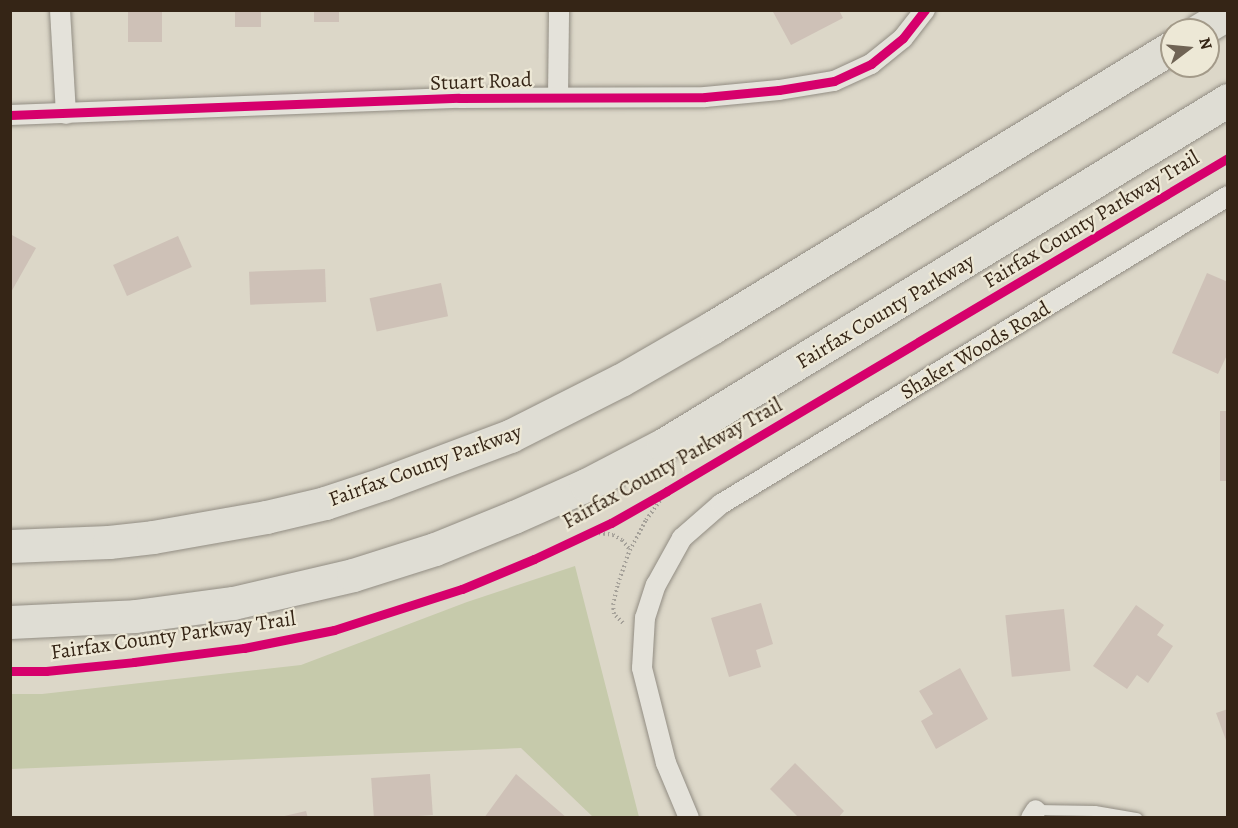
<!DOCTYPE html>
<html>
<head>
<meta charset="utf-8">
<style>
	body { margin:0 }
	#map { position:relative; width:1238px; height:828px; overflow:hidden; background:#dcd7c8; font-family:Alegreya,serif }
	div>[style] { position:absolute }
	.green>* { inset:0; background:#c6caab }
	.building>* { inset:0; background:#cec1b7; transform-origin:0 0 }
	.path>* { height:4px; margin-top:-2px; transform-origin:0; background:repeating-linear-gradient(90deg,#a5a199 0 1.5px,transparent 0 4.5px) }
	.roads { filter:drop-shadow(0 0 2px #928d83) drop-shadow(0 0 2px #928d83) }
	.lane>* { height:10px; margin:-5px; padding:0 5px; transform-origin:5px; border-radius:5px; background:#e4e2da }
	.street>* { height:20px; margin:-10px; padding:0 10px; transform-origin:10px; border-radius:10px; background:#e4e2da }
	.highway>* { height:33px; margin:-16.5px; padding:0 16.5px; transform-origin:16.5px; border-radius:16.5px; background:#dfddd4 }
	.cycleway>* { height:9px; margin:-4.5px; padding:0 4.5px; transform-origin:4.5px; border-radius:4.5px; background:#d6006c }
	span { translate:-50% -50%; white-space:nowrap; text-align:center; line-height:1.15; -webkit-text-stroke:4.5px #ede8d6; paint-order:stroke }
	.street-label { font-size:21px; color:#352516 }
	.frame { position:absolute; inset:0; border:12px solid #352516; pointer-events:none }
	.north { position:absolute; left:1160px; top:18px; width:60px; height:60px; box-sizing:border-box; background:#ede8d6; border:2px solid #a39a89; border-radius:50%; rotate:74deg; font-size:16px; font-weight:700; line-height:24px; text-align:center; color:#352516 }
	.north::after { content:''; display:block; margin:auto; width:21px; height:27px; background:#6f6354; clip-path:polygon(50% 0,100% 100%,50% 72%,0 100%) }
</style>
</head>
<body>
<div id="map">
	<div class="green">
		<i style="clip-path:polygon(575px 566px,639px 817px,593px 817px,521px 748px,11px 769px,11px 694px,42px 694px,301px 665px,467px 602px)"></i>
	</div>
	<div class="building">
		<i style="left:128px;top:10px;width:34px;height:32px"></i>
		<i style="left:235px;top:10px;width:26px;height:17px"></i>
		<i style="left:314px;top:10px;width:25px;height:12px"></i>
		<i style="clip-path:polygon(772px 10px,839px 10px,843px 18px,791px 45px)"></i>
		<i style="clip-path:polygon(10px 234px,36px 248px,10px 294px)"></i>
		<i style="left:178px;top:236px;width:34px;height:71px;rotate:66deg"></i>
		<i style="left:325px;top:269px;width:33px;height:76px;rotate:88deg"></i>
		<i style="clip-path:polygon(1207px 273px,1228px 282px,1228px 353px,1218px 374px,1172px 353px)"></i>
		<i style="left:441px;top:283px;width:34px;height:73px;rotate:78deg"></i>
		<i style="left:1228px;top:411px;width:70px;height:8px;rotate:90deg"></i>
		<i style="clip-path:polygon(761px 603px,773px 644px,756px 650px,761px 667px,729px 677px,711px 618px)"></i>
		<i style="clip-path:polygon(1136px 605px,1164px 625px,1157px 635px,1173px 646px,1148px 683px,1137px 675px,1127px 689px,1093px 666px)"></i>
		<i style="left:1064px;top:609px;width:62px;height:59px;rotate:84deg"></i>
		<i style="clip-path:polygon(960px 668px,988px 719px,936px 749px,921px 721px,933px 714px,919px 691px)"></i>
		<i style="clip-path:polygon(1228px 709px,1228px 743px,1227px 743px,1216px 713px)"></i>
		<i style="clip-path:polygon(795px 763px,844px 811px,838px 818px,799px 818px,770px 789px)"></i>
		<i style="left:430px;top:774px;width:41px;height:59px;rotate:86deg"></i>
		<i style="clip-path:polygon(516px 774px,567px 818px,484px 818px)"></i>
		<i style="clip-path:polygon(306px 811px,308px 818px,280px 818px,280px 817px)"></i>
	</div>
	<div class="path">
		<i style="left:590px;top:532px;width:23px;rotate:7deg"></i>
		<i style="left:613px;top:535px;width:10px;rotate:29deg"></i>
		<i style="left:622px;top:540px;width:13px;rotate:51deg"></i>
		<i style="left:623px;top:623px;width:13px;rotate:-135deg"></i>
		<i style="left:614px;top:614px;width:9px;rotate:-96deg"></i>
		<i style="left:613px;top:605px;width:22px;rotate:-77deg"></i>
		<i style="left:618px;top:584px;width:36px;rotate:-71deg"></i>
		<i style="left:630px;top:550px;width:34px;rotate:-62deg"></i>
		<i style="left:646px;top:520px;width:36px;rotate:-54deg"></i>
	</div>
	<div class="roads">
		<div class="lane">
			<i style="left:1036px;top:810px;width:59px;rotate:1deg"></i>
			<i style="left:1095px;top:811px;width:43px;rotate:9.5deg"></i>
		</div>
		<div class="street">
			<i style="left:60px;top:10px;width:104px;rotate:86.7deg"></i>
			<i style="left:558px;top:97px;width:87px;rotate:-89.3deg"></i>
			<i style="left:10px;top:115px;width:449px;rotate:-2.2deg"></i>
			<i style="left:459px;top:98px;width:246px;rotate:-0.2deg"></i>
			<i style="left:705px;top:97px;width:74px;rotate:-5.4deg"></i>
			<i style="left:779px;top:90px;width:56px;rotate:-9.3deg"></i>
			<i style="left:834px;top:81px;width:41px;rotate:-24.7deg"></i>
			<i style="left:871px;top:64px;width:41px;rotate:-39.1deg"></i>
			<i style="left:903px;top:38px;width:36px;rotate:-52deg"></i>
			<i style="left:689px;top:818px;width:60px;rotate:-112.7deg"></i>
			<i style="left:666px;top:763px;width:98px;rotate:-104.2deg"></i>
			<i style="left:642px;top:668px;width:50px;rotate:-86.6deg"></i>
			<i style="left:645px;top:618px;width:35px;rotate:-72deg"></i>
			<i style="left:656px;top:585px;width:54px;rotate:-61deg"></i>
			<i style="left:682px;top:538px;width:52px;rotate:-41.1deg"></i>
			<i style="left:721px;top:504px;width:593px;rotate:-31.28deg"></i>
			<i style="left:1031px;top:818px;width:9px;rotate:-58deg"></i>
		</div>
		<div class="highway">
			<i style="left:1200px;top:30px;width:33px;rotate:-31deg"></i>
			<i style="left:10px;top:546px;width:99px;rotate:-2.3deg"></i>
			<i style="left:109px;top:542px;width:44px;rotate:-6.5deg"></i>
			<i style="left:153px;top:537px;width:115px;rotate:-10deg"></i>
			<i style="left:266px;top:517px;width:61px;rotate:-13.3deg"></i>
			<i style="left:325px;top:503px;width:63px;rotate:-18.4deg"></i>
			<i style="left:385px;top:483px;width:134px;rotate:-20.6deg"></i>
			<i style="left:510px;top:436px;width:124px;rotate:-26.8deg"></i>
			<i style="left:621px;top:380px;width:106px;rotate:-29.9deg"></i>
			<i style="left:713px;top:327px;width:538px;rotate:-31.38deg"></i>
			<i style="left:10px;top:622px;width:125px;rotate:-2.7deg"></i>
			<i style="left:135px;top:616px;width:99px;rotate:-7.6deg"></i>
			<i style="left:233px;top:603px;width:123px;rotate:-13.1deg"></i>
			<i style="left:353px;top:575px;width:86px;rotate:-17.6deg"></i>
			<i style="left:435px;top:549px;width:85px;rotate:-22.1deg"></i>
			<i style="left:514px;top:517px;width:79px;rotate:-24deg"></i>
			<i style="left:586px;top:485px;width:87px;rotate:-27.5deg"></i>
			<i style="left:663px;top:445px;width:662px;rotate:-31.41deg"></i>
		</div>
	</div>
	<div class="cycleway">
		<i style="left:10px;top:115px;width:449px;rotate:-2.2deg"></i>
		<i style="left:459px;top:98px;width:246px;rotate:-0.2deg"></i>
		<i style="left:705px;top:97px;width:74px;rotate:-5.4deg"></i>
		<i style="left:779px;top:90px;width:56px;rotate:-9.3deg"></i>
		<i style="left:834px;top:81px;width:41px;rotate:-24.7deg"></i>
		<i style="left:871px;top:64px;width:41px;rotate:-39.1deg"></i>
		<i style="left:903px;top:38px;width:36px;rotate:-52deg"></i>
		<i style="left:10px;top:671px;width:36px"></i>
		<i style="left:46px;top:671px;width:88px;rotate:-5.8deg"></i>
		<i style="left:134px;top:662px;width:111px;rotate:-7.3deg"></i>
		<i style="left:244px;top:648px;width:92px;rotate:-11.3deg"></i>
		<i style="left:334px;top:630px;width:134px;rotate:-17.8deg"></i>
		<i style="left:462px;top:589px;width:78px;rotate:-22.6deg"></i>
		<i style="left:534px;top:559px;width:85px;rotate:-25.1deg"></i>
		<i style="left:611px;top:523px;width:64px;rotate:-29.7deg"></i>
		<i style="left:667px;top:491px;width:652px;rotate:-30.69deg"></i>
	</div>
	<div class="street-label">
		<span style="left:481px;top:81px;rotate:-2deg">Stuart Road</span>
		<span style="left:1091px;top:219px;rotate:-31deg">Fairfax County Parkway Trail</span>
		<span style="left:885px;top:311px;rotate:-31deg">Fairfax County Parkway</span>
		<span style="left:975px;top:350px;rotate:-31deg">Shaker Woods Road</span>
		<span style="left:672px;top:463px;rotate:-29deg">Fairfax County Parkway Trail</span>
		<span style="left:425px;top:465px;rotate:-20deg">Fairfax County Parkway</span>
		<span style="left:173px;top:635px;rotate:-8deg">Fairfax County Parkway Trail</span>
	</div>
	<div class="frame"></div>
	<div class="north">N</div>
</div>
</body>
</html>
